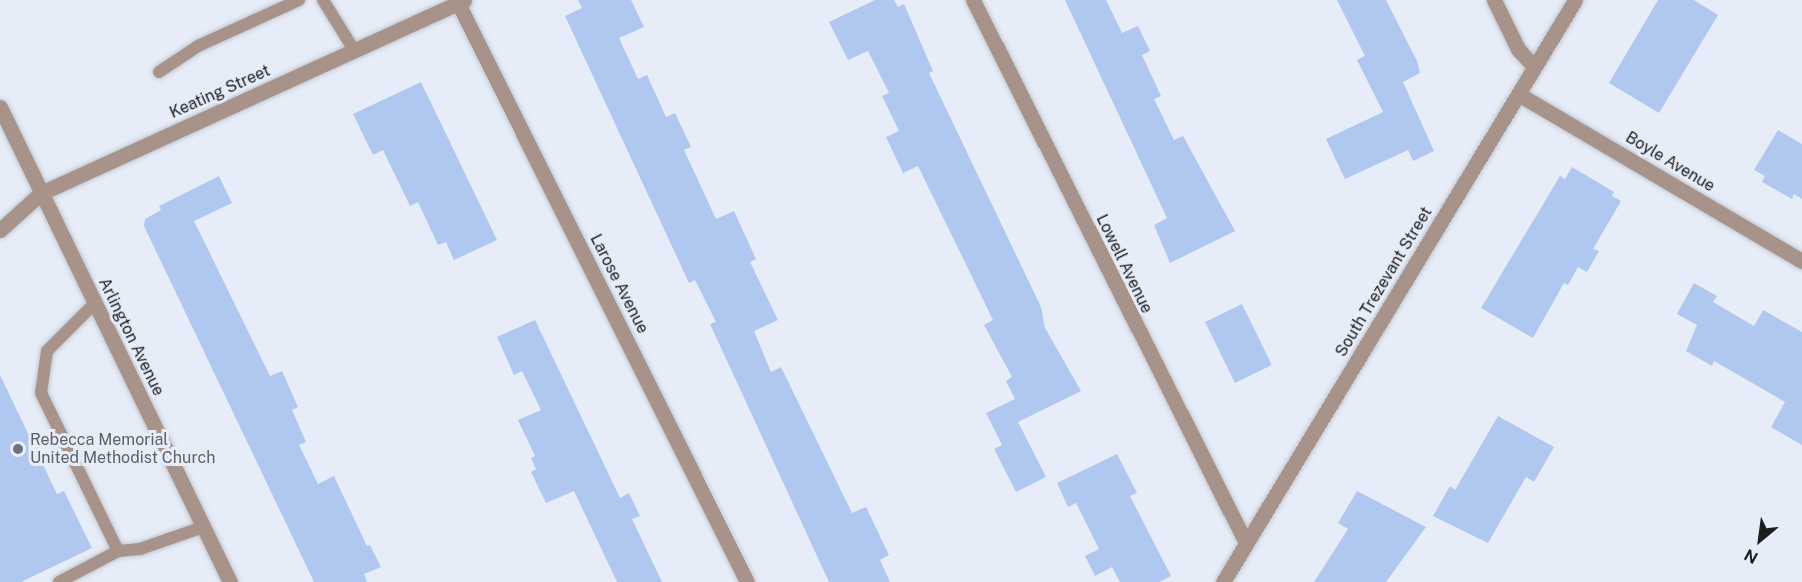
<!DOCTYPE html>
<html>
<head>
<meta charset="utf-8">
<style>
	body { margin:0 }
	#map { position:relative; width:1802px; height:582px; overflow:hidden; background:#e7edf8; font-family:"Public Sans",sans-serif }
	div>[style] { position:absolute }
	.building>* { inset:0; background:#b0c8ef; transform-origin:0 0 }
	.roads { filter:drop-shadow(0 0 2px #c2c8d1) drop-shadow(0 0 2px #c2c8d1) }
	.service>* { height:12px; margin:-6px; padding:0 6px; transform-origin:6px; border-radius:6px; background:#a7938a }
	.minor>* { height:15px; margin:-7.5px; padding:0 7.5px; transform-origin:7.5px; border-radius:7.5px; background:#a7938a }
	.tertiary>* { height:15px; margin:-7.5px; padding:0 7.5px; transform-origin:7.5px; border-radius:7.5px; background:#a7938a }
	.dots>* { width:16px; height:16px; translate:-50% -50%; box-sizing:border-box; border:3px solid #e7edf8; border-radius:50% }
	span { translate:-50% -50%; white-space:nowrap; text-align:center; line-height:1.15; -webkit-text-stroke:6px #e7edf8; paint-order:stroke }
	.street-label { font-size:16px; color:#1b1d21 }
	.worship-label { font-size:16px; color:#5b616d }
	.left { translate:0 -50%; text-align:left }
	.north { position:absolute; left:1730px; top:510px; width:60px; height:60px; -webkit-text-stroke:4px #e7edf8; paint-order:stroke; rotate:209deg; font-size:16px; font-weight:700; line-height:24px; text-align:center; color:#1b1d21 }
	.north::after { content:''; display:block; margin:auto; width:21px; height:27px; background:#1b1d21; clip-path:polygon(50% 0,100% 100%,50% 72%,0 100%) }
</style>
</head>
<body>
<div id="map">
	<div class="building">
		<i style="clip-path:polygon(578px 0,631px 0,644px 27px,619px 38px,638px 79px,647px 75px,666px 117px,675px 113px,691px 147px,684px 150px,716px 219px,734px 211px,756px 259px,750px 262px,778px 320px,754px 331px,771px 372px,781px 367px,852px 513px,866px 507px,889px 555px,880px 560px,890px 582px,829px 582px,710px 324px,716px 322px,695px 280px,689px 283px,565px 16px,582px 8px)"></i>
		<i style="clip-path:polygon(875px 0,894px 0,898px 7px,904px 4px,933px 71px,929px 73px,1041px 307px,1045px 328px,1081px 391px,1018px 422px,1046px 477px,1016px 492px,994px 449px,1002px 445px,986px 413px,1015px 399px,1006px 381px,1012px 377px,984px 325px,993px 320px,918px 166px,903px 173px,886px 137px,899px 131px,882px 96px,889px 93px,868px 51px,848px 60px,829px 22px)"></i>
		<i style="clip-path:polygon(1065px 0,1106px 0,1122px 33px,1138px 26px,1150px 51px,1142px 55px,1161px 96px,1154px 99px,1174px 140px,1183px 136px,1235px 231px,1170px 263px,1154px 225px,1167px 218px)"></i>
		<i style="clip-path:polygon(1337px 0,1386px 0,1417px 61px,1420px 73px,1403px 82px,1434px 151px,1413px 161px,1408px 150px,1345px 179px,1326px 139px,1383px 112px,1357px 60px,1365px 56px)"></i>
		<i style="clip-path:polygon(1658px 0,1694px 0,1718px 15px,1659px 113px,1609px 83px)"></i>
		<i style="clip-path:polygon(421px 82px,497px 240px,454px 260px,446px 242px,438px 245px,418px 202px,410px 206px,383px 150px,373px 155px,353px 114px)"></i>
		<i style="clip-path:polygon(1778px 130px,1802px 144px,1802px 199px,1794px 194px,1792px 199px,1762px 182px,1765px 176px,1754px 170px)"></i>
		<i style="clip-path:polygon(1572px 167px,1614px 192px,1612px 196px,1621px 201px,1593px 249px,1599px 251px,1587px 272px,1578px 267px,1568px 285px,1564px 283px,1533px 338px,1481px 308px,1560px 176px,1565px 179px)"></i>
		<i style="clip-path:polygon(219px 176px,232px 203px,194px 221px,270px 376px,282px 371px,298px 407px,292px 410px,306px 442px,299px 445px,318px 484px,334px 476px,367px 546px,370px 545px,381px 567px,364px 574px,367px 582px,314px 582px,144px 226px,145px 219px,161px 210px,159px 206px)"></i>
		<i style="clip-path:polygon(1694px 283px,1717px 296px,1713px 302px,1754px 326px,1763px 310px,1802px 332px,1802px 445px,1771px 427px,1785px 402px,1714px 361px,1712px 366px,1686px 351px,1697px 325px,1677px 314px)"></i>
		<i style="left:1242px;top:304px;width:68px;height:41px;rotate:64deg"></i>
		<i style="clip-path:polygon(535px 320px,620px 498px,629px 493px,640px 516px,632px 519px,662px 582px,617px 582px,574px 491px,546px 503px,531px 472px,536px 469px,531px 458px,535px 456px,518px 420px,541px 410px,522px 371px,514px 375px,497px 337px)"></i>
		<i style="clip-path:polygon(0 375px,57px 494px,64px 491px,92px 548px,21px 582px,0 582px)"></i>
		<i style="clip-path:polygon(1498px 416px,1554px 447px,1534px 482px,1526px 477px,1488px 543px,1433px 516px,1450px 486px,1455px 490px)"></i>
		<i style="clip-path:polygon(1117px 454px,1137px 493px,1130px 496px,1171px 576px,1159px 582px,1120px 582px,1112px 567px,1095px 576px,1085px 556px,1099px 549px,1076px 503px,1068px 507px,1057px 483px)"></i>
		<i style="clip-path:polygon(1357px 491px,1426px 527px,1386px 582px,1314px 582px,1348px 529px,1338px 523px)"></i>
	</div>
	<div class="roads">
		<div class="service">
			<i style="left:323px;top:0;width:59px;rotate:58.2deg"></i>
			<i style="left:159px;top:72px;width:47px;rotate:-33.7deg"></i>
			<i style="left:198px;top:46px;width:111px;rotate:-24.5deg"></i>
			<i style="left:95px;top:303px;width:68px;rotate:135deg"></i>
			<i style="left:47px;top:351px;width:42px;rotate:98.1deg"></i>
			<i style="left:41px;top:393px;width:176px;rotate:64deg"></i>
			<i style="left:118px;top:551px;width:22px;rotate:-5deg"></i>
			<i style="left:140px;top:549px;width:67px;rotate:-19.2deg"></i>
			<i style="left:59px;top:582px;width:67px;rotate:-27.7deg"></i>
		</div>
		<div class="minor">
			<i style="left:973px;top:0;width:608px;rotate:63.31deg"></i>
			<i style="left:1494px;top:0;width:55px;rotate:63.9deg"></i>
			<i style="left:1518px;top:49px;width:24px;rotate:48deg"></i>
			<i style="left:458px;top:3px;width:647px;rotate:63.47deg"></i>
			<i style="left:1520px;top:95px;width:327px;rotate:30.5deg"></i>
			<i style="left:0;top:107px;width:528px;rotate:64.16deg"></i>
			<i style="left:0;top:230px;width:55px;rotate:-42.1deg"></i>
			<i style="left:41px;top:193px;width:465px;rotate:-24.5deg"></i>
		</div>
		<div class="tertiary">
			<i style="left:1223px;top:582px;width:680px;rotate:-58.83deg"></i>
		</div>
	</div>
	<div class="dots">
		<i style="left:18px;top:449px;background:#6b7280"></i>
	</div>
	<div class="street-label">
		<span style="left:220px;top:92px;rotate:-24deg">Keating Street</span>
		<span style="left:1670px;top:162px;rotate:31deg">Boyle Avenue</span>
		<span style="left:1124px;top:264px;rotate:64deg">Lowell Avenue</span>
		<span style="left:1384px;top:282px;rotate:-59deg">South Trezevant Street</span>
		<span style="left:619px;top:284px;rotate:63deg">Larose Avenue</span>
		<span style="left:131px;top:337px;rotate:64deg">Arlington Avenue</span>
	</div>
	<div class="worship-label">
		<span class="left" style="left:30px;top:449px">Rebecca Memorial<br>United Methodist Church</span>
	</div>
	<div class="north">N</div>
</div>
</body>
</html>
